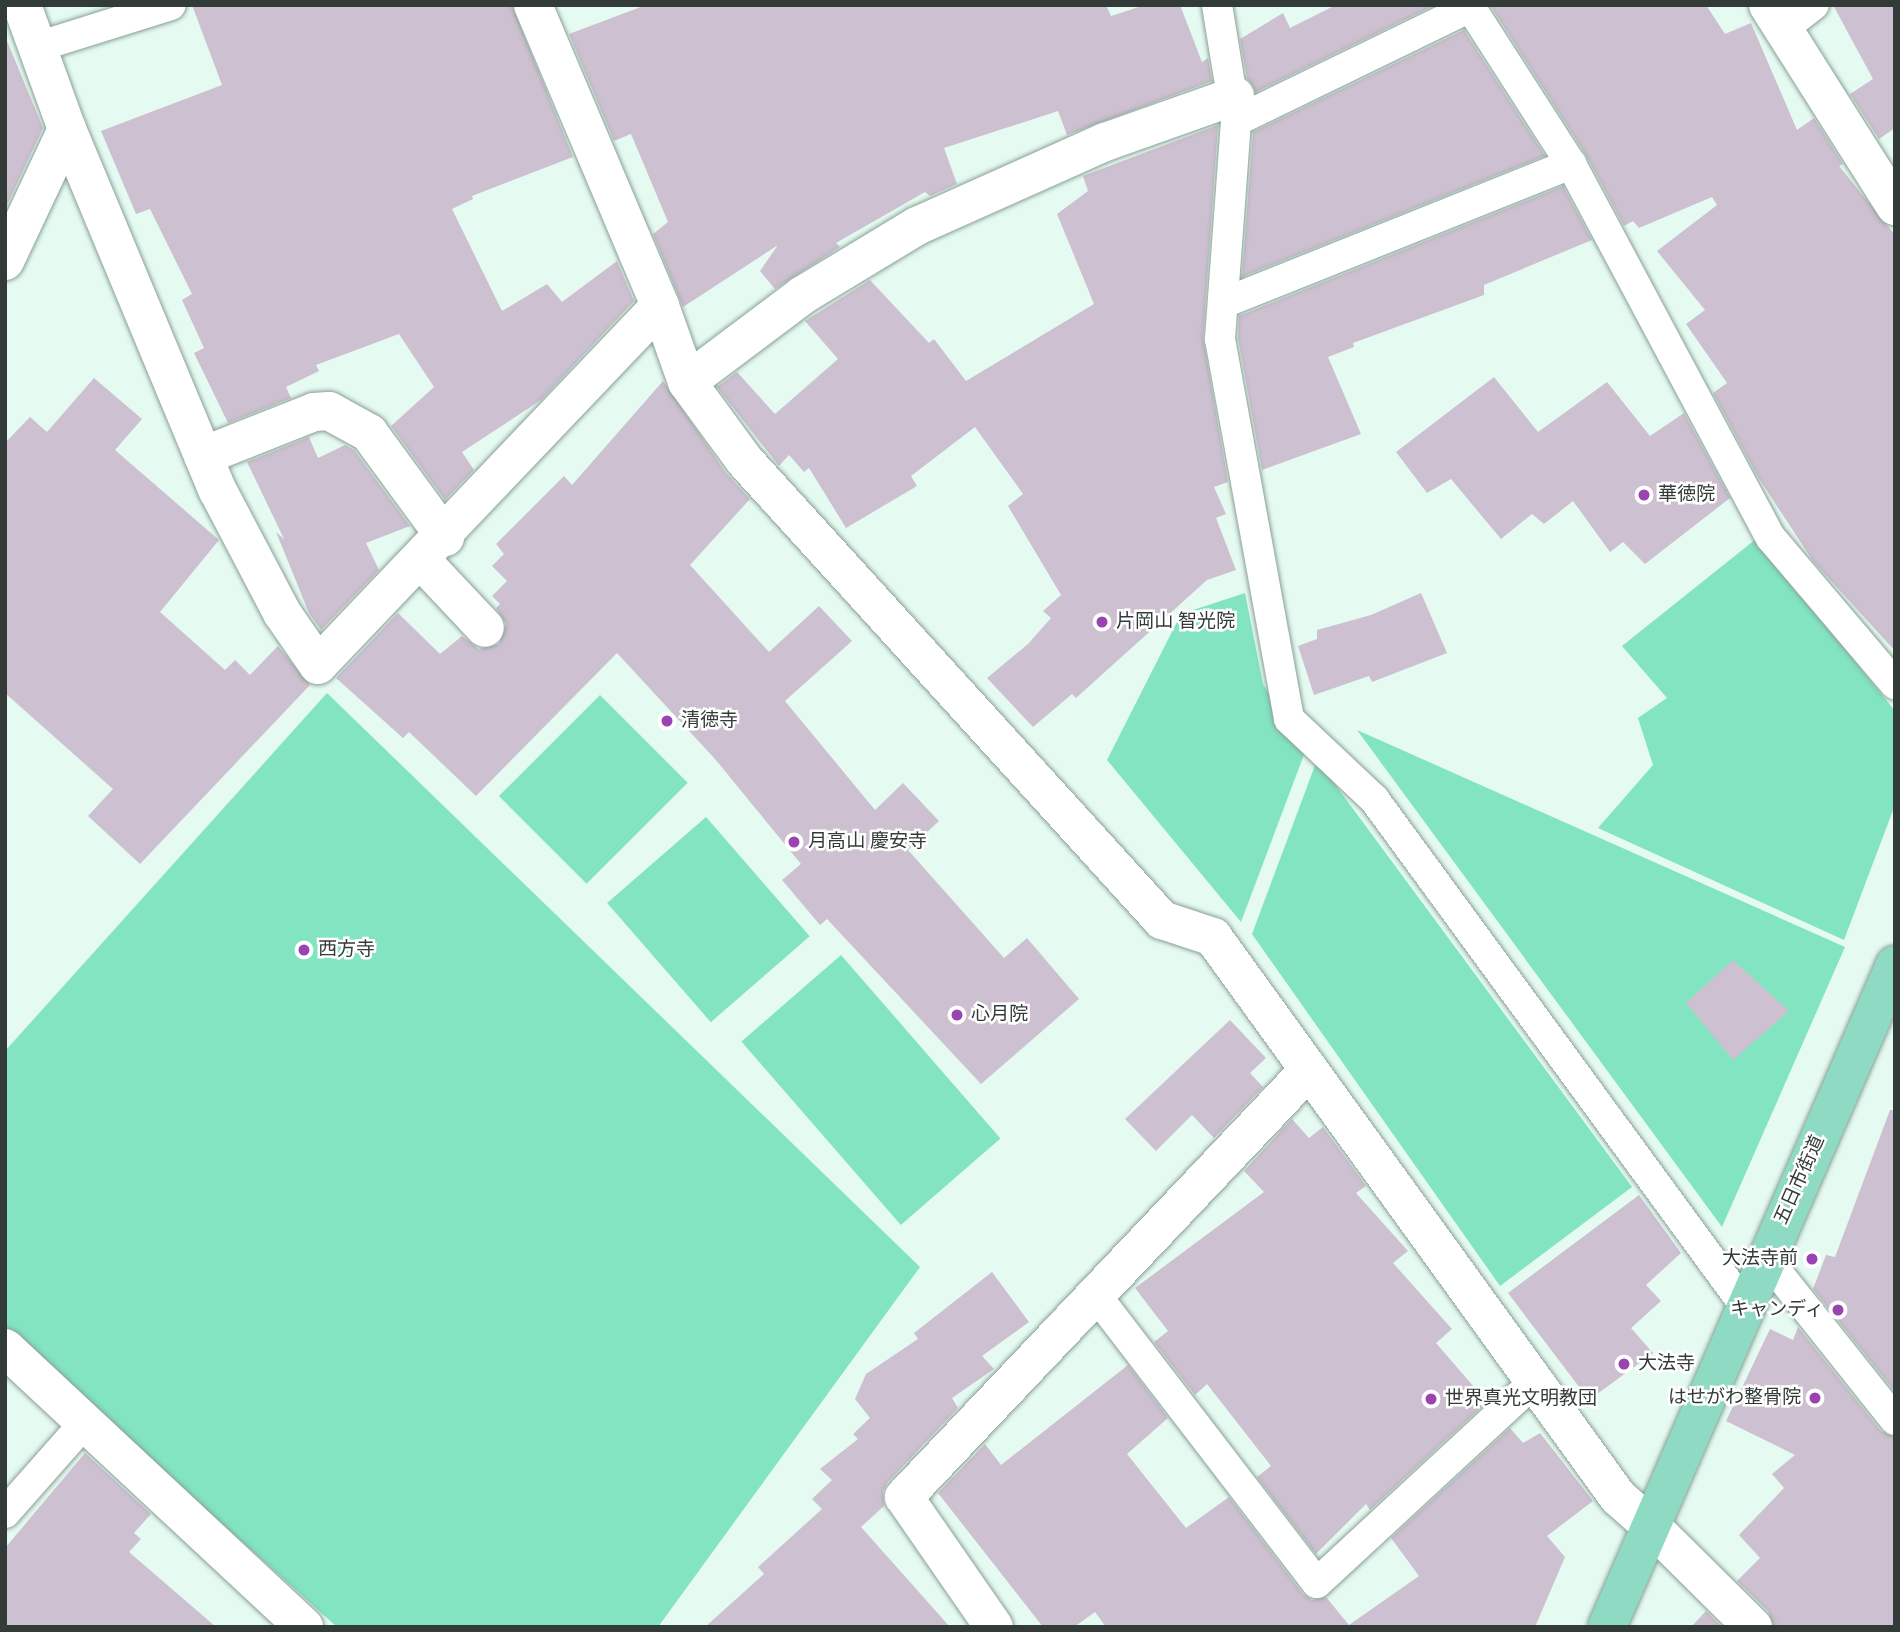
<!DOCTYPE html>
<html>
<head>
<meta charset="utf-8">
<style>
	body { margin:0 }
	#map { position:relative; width:1900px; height:1632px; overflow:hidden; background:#e5fbf1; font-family:"Nunito Sans","Noto Sans JP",sans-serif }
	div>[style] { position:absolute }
	.green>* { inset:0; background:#82e4c1; transform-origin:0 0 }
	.building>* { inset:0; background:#cdc0d0 }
	.roads { filter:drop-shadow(0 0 2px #8a9f96) drop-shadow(0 0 2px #8a9f96) }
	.service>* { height:30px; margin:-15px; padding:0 15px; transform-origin:15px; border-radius:15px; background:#fff }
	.minor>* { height:38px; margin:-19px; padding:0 19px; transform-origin:19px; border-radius:19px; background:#fff }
	.tertiary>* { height:38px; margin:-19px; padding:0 19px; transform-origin:19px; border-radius:19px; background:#fff }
	.primary>* { height:38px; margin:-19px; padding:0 19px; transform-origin:19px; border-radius:19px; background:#8edac2 }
	.dots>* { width:19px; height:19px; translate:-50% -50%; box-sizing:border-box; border:4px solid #fff; border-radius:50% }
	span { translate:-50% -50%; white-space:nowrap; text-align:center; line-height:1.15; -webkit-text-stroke:5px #fff; paint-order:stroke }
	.poi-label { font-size:19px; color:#333b38 }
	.left { translate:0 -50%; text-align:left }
	.right { translate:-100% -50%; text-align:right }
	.street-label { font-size:19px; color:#333b38 }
	.frame { position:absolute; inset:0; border:7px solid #333b38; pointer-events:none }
</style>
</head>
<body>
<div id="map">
	<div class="green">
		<i style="clip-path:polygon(1756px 539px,1895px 711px,1895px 805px,1844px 940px,1598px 828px,1653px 765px,1638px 718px,1667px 698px,1622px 646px)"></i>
		<i style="clip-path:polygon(1245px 593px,1263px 684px,1305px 752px,1241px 922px,1107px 760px,1181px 614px)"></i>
		<i style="clip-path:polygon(327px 693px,920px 1267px,658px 1627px,337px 1627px,5px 1329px,5px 1051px)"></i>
		<i style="left:600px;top:695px;width:124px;height:143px;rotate:45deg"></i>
		<i style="clip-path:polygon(1357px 730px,1845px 947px,1722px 1227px)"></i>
		<i style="clip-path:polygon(1317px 760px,1632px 1187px,1500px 1286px,1252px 934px)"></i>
		<i style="left:706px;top:817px;width:158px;height:131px;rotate:49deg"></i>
		<i style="left:841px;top:955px;width:243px;height:132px;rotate:49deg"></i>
	</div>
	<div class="building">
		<i style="clip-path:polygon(192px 5px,512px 5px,573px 157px,472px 196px,473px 199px,452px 209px,502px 311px,547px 284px,562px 302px,617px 261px,634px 301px,541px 400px,462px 452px,474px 470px,445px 500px,391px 426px,434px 387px,399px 334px,316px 365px,319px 371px,286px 387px,291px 398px,228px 423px,194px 353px,204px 348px,182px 300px,192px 294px,150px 209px,136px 214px,101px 131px,222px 85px)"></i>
		<i style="clip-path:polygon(646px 5px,1106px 5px,1111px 16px,1145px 5px,1180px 5px,1202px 62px,1208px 58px,1212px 81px,1067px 135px,1058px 111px,944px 148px,957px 184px,930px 196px,925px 192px,836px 243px,840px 247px,775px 289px,760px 271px,778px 245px,683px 307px,653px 234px,668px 222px,631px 134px,614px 141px,569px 34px)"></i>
		<i style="clip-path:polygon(1336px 5px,1435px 5px,1256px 92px,1247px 78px,1240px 39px,1283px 13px,1290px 28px)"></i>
		<i style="clip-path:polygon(1490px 5px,1706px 5px,1725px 34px,1751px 23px,1797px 130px,1814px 118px,1843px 164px,1839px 166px,1895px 235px,1895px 651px,1813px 561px,1758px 477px,1713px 393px,1727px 383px,1686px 324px,1705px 310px,1657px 251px,1717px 205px,1712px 197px,1639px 228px,1633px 221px,1624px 226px,1586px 155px)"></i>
		<i style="clip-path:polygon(1833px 5px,1895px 5px,1895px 128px,1879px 139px,1850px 94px,1873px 79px)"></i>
		<i style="clip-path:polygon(1464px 30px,1545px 156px,1242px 277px,1253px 132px)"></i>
		<i style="clip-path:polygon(5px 36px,43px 128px,5px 209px)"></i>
		<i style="clip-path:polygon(1218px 125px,1203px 338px,1228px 482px,1214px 487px,1226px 514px,1216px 518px,1236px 570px,1207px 580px,1076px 698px,1072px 694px,1033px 727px,987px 678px,1028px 644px,1051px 618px,1043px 611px,1061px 595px,1008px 506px,1023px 494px,975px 427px,911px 476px,917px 486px,846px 528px,809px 468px,804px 472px,789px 455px,779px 466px,717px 387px,737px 372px,775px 414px,838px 359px,805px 321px,870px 280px,929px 343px,934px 339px,966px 381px,1094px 304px,1057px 214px,1088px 191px,1083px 176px)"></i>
		<i style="clip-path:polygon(1563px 186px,1592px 240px,1484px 285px,1484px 295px,1353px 343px,1354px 347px,1328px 357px,1361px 434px,1262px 470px,1238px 338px,1239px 316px)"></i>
		<i style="clip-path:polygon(1494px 377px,1538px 432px,1607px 382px,1650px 436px,1684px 413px,1730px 498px,1645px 564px,1623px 542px,1610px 552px,1573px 501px,1544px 524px,1532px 514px,1501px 539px,1451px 479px,1427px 493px,1396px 452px)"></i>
		<i style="clip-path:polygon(94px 378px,142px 419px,115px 450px,219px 540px,160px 612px,225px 670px,235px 660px,250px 675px,278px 646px,310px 685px,140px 864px,88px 816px,113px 789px,5px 693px,5px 443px,30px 417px,47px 432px)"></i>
		<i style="clip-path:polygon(663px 381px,726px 473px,750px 499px,690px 565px,769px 652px,819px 606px,852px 641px,785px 701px,875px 810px,903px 783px,939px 821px,908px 850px,1004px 958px,1027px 938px,1079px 999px,981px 1084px,827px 919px,820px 925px,782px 880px,801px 864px,715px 759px,617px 653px,476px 796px,409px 732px,403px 738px,336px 678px,398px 613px,440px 654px,462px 636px,479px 649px,499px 644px,506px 624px,496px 608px,500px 604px,492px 596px,507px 581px,492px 566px,504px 554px,496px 544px,564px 476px,572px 485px)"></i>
		<i style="clip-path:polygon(309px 437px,318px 458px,345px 445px,354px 450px,410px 526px,366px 543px,379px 570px,321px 630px,309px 613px,276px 532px,284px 539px,247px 462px)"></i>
		<i style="clip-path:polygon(1421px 593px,1447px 653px,1372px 682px,1369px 676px,1314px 695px,1298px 646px,1317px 639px,1317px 630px,1371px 615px)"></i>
		<i style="clip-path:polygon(1733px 960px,1789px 1011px,1733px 1060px,1686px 1003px)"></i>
		<i style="clip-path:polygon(1230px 1020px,1266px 1058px,1250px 1073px,1263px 1087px,1214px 1138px,1192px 1115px,1156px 1151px,1125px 1119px)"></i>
		<i style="clip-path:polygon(1890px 1110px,1895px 1110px,1895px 1392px,1813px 1289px,1826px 1255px,1835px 1257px)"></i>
		<i style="clip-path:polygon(1292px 1119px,1309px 1138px,1323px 1127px,1366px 1186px,1356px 1193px,1408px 1251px,1393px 1263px,1452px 1329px,1436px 1343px,1487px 1402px,1370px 1510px,1366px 1504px,1316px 1554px,1257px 1477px,1271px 1466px,1207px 1384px,1195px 1395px,1154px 1342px,1168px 1331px,1135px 1288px,1264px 1192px,1244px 1171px)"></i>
		<i style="clip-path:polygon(1639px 1195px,1681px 1253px,1646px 1285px,1661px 1301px,1631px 1328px,1653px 1353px,1589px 1400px,1508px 1293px)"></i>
		<i style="clip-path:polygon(992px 1272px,1029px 1322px,982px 1356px,994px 1369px,952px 1398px,958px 1408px,888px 1482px,883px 1491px,884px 1506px,861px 1527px,950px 1627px,705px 1627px,764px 1574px,758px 1567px,822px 1509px,812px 1499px,832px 1480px,820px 1469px,858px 1439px,853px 1434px,870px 1418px,855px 1399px,866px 1374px,918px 1339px,914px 1333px)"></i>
		<i style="clip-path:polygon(1798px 1327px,1881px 1431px,1895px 1437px,1895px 1627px,1774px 1627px,1768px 1611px,1737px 1581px,1760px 1558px,1739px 1535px,1784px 1488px,1772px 1474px,1795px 1455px,1726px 1421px,1770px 1329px,1793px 1340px)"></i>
		<i style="clip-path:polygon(1128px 1365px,1168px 1418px,1127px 1454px,1186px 1528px,1229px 1497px,1303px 1594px,1312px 1600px,1326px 1597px,1349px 1625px,1419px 1576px,1391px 1538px,1510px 1428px,1523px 1443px,1540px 1433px,1593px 1501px,1547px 1536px,1565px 1557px,1535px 1627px,1106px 1627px,1095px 1612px,1074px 1627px,1043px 1627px,938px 1493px,985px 1444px,1001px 1465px)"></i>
		<i style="clip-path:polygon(85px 1453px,151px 1514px,134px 1533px,141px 1539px,129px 1552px,216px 1627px,5px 1627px,5px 1548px)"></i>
		<i style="clip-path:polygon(1706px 1611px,1722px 1627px,1691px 1627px)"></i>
	</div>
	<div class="roads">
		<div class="service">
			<i style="left:1217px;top:5px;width:118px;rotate:80.7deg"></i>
			<i style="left:1236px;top:121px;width:219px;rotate:94.2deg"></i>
			<i style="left:1220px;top:339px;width:386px;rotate:79.7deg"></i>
			<i style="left:1289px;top:719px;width:117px;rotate:43.3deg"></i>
			<i style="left:1374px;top:799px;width:633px;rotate:53.8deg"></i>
			<i style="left:1469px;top:5px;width:189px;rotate:57.3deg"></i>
			<i style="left:1571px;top:164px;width:424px;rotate:61.9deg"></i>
			<i style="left:1771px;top:538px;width:192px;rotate:49.7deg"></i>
			<i style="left:1783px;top:29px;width:39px;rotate:-38deg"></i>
			<i style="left:37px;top:47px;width:140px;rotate:-17.4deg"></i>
			<i style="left:1236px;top:121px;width:259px;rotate:-25.9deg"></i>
			<i style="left:1226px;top:302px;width:372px;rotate:-21.8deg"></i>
			<i style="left:1766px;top:1258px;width:207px;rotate:51.5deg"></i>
			<i style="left:1095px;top:1294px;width:364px;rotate:52.5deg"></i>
			<i style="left:1317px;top:1583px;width:296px;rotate:-42.8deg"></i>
			<i style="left:5px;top:1513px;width:123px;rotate:-48.6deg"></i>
		</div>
		<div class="minor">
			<i style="left:22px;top:5px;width:132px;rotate:70.1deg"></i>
			<i style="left:67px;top:129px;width:392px;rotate:67.4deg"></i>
			<i style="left:218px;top:491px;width:138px;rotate:62.3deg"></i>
			<i style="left:282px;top:613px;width:63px;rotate:55.3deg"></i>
			<i style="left:318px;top:665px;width:496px;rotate:-46.4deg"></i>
			<i style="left:533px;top:5px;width:327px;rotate:67.1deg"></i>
			<i style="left:660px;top:306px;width:81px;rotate:70.4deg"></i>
			<i style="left:687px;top:382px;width:97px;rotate:53.8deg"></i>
			<i style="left:744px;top:460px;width:622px;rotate:47.74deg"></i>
			<i style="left:1162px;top:920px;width:54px;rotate:18.4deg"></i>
			<i style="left:1213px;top:937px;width:691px;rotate:54.13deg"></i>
			<i style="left:1618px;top:1497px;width:45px;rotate:41.4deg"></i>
			<i style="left:1768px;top:5px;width:238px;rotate:57.7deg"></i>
			<i style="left:5px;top:261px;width:146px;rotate:-64.8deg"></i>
			<i style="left:687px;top:382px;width:145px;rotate:-36.9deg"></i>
			<i style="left:803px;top:295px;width:133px;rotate:-31.2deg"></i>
			<i style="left:917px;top:226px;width:206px;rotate:-24.1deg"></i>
			<i style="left:1105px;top:142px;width:138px;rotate:-19.5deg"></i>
			<i style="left:203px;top:456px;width:119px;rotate:-21.6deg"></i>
			<i style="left:314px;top:412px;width:15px;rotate:-4deg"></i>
			<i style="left:329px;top:411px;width:46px;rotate:28.8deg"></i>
			<i style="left:369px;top:433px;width:129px;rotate:53.8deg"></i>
			<i style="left:421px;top:560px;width:93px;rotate:46.7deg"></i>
			<i style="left:5px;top:1348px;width:409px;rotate:43deg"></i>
			<i style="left:994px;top:1627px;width:158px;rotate:-124.7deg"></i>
			<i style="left:904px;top:1497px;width:587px;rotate:-46.52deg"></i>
		</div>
		<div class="tertiary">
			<i style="left:1652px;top:1527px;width:142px;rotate:44.7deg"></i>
		</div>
		<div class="primary">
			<i style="left:1607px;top:1627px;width:722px;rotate:-66.49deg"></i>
		</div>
	</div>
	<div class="dots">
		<i style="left:1644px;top:495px;background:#9a44b1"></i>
		<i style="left:1102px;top:622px;background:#9a44b1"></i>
		<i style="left:667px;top:721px;background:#9a44b1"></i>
		<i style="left:794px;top:842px;background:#9a44b1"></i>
		<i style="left:304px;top:950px;background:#9a44b1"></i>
		<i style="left:957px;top:1015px;background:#9a44b1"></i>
		<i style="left:1812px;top:1259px;background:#9a44b1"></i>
		<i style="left:1838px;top:1310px;background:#9a44b1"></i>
		<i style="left:1624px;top:1364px;background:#9a44b1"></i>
		<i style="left:1815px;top:1398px;background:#9a44b1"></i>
		<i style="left:1431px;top:1399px;background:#9a44b1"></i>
	</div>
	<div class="poi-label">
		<span class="left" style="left:1658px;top:495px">華徳院</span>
		<span class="left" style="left:1116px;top:622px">片岡山 智光院</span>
		<span class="left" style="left:681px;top:721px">清徳寺</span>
		<span class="left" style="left:808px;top:842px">月高山 慶安寺</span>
		<span class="left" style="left:318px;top:950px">西方寺</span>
		<span class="left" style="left:971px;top:1015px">心月院</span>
		<span class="right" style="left:1798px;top:1259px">大法寺前</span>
		<span class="right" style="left:1824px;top:1310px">キャンディ</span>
		<span class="left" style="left:1638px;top:1364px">大法寺</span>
		<span class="right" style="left:1801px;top:1398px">はせがわ整骨院</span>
		<span class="left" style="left:1445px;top:1399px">世界真光文明教団</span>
	</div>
	<div class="street-label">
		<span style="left:1800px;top:1180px;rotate:-66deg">五日市街道</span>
	</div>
	<div class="frame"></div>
</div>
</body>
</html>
